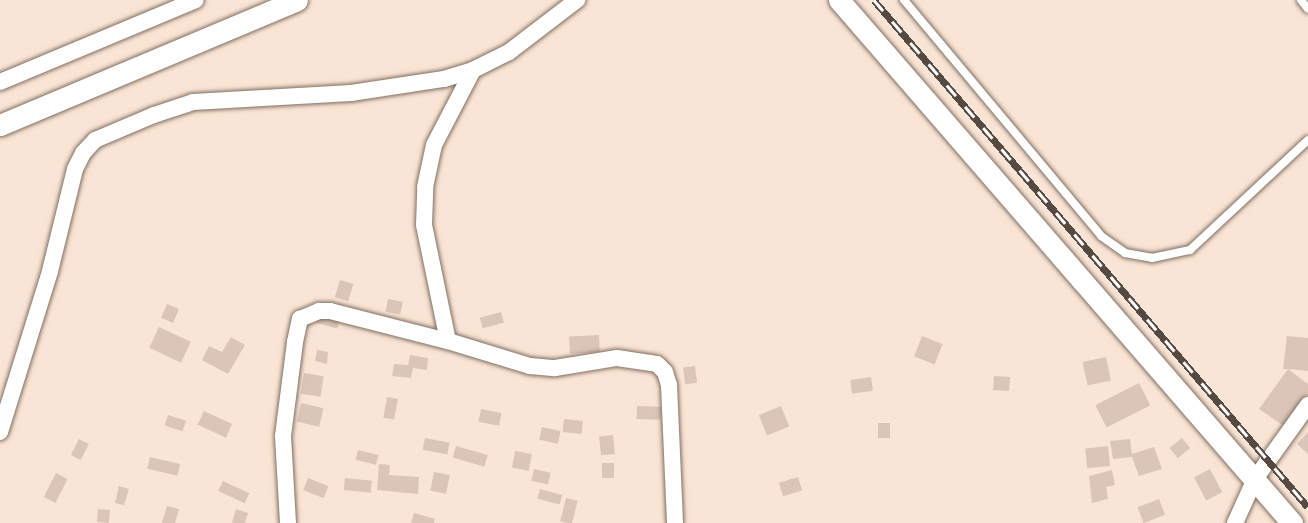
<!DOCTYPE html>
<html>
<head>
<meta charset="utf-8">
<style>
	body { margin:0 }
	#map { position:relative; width:1308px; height:523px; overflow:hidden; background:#f9e5d5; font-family:"Exo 2",sans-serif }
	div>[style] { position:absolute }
	.building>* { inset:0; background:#dac5b7; transform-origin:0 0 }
	.roads { filter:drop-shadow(0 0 2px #806e60) drop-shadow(0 0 2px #806e60) }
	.service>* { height:8px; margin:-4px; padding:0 4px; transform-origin:4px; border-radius:4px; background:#fff }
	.minor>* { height:16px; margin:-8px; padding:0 8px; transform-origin:8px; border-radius:8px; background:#fff }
	.tertiary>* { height:21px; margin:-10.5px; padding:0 10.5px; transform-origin:10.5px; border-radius:10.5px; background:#fff }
	.rail>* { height:7px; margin-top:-3.5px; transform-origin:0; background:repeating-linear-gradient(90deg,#fff 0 14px,#554a42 0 28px); box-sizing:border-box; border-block:2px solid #554a42 }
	span { translate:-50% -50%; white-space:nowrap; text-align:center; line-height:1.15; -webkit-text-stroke:4.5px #fff; paint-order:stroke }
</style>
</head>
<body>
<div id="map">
	<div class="building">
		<i style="left:340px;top:280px;width:14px;height:18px;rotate:17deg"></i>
		<i style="left:388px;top:299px;width:15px;height:13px;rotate:11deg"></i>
		<i style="left:167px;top:304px;width:13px;height:15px;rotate:23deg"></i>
		<i style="left:320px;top:308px;width:22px;height:15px;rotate:16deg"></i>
		<i style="left:501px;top:312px;width:11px;height:22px;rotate:75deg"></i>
		<i style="left:159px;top:327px;width:35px;height:23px;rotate:25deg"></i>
		<i style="left:599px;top:335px;width:17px;height:30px;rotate:87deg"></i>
		<i style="left:922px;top:336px;width:22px;height:22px;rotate:21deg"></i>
		<i style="clip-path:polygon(1287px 336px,1308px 338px,1308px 371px,1288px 369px,1308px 384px,1308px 393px,1284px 426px,1259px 409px,1288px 369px,1283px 369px)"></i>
		<i style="clip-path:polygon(231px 337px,245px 345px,228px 374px,202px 360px,209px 346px,222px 352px)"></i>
		<i style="clip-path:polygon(317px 350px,328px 352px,327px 364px,315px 361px)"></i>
		<i style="clip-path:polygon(410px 355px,428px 358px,427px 370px,413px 368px,411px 378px,392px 376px,394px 364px,408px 365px)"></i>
		<i style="left:1106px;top:357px;width:24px;height:24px;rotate:78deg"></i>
		<i style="left:695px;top:366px;width:17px;height:12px;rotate:83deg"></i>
		<i style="left:304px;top:373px;width:20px;height:21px;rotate:9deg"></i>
		<i style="left:994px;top:376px;width:16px;height:14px;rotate:4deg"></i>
		<i style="left:871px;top:377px;width:14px;height:21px;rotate:82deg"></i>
		<i style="left:1139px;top:383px;width:25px;height:49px;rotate:63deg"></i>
		<i style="left:387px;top:397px;width:11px;height:21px;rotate:10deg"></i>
		<i style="left:301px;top:403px;width:23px;height:19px;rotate:13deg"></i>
		<i style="left:637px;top:406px;width:24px;height:13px;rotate:2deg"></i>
		<i style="left:781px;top:406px;width:22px;height:24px;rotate:68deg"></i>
		<i style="left:481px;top:409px;width:21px;height:13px;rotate:11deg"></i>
		<i style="left:204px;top:411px;width:31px;height:15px;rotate:25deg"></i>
		<i style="left:168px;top:415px;width:19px;height:11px;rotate:18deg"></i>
		<i style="left:564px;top:419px;width:19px;height:13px;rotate:6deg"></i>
		<i style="left:878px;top:423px;width:12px;height:15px"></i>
		<i style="left:542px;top:427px;width:19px;height:13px;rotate:12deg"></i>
		<i style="clip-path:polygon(1308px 432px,1308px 454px,1297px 444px)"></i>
		<i style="left:613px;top:435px;width:19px;height:14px;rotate:84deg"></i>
		<i style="left:425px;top:438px;width:25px;height:12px;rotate:11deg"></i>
		<i style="left:1182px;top:438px;width:13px;height:16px;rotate:51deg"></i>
		<i style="left:79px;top:439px;width:11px;height:18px;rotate:27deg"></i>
		<i style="clip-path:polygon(1130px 439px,1132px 454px,1154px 447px,1162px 469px,1139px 476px,1132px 457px,1113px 459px,1110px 441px)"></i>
		<i style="left:456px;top:446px;width:33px;height:12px;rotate:16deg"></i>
		<i style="left:1108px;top:446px;width:20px;height:23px;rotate:84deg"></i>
		<i style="left:358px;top:450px;width:21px;height:10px;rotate:14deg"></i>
		<i style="left:515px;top:451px;width:17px;height:17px;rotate:10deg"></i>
		<i style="left:150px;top:457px;width:31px;height:12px;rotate:13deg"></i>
		<i style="left:602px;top:463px;width:12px;height:15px"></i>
		<i style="clip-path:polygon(379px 464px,390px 465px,389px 475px,419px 477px,418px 494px,377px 490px)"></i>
		<i style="left:534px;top:469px;width:17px;height:12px;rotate:13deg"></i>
		<i style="left:1210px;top:469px;width:26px;height:18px;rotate:62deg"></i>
		<i style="clip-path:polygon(1112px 470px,1115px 485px,1106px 487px,1108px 499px,1092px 503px,1089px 476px)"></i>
		<i style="left:434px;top:472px;width:16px;height:19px;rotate:11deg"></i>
		<i style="left:56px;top:473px;width:13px;height:27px;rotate:27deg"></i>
		<i style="left:798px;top:477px;width:14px;height:20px;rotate:73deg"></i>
		<i style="left:308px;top:478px;width:22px;height:13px;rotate:22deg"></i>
		<i style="left:345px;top:478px;width:27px;height:12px;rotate:6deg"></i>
		<i style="left:223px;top:481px;width:29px;height:11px;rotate:25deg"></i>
		<i style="clip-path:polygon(119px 486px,129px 489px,124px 505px,115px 503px)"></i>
		<i style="left:540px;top:489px;width:23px;height:10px;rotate:15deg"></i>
		<i style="left:566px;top:498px;width:12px;height:24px;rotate:14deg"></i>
		<i style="left:1159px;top:499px;width:17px;height:23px;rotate:69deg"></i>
		<i style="clip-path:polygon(167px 506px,179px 509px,175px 523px,162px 523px)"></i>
		<i style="left:98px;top:509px;width:12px;height:13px;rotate:5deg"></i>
		<i style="clip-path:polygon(236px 509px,248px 513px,245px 523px,232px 523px)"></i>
		<i style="clip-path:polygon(414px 513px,435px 519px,434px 523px,411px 523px)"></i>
	</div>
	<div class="roads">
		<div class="service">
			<i style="left:904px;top:0;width:307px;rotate:50.1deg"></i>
			<i style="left:1101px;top:236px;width:29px;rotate:35deg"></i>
			<i style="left:1125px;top:253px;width:27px;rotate:10deg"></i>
			<i style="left:1152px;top:258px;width:39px;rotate:-12deg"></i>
			<i style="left:1190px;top:250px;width:161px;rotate:-43deg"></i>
			<i style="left:1301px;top:0;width:11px;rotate:52deg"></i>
		</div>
		<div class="minor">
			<i style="left:0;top:82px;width:212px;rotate:-22.7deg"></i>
			<i style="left:448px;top:341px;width:118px;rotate:-101.7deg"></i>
			<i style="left:424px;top:225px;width:38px;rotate:-88deg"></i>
			<i style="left:425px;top:187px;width:43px;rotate:-77.9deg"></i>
			<i style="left:434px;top:145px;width:85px;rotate:-62.5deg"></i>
			<i style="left:0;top:432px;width:169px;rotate:-72.7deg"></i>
			<i style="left:50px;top:271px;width:105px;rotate:-76.2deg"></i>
			<i style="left:75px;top:169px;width:18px;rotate:-63deg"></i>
			<i style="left:83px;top:153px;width:18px;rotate:-47deg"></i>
			<i style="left:95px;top:140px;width:64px;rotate:-23deg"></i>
			<i style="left:154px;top:115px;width:41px;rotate:-18.4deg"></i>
			<i style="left:193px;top:102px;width:158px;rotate:-3.3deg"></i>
			<i style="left:351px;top:93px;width:94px;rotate:-8.6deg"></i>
			<i style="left:444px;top:79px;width:30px;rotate:-17deg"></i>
			<i style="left:473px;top:70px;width:40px;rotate:-26.6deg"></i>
			<i style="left:509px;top:52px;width:86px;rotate:-37.4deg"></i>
			<i style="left:288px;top:523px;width:87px;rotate:-93.3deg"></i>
			<i style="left:283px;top:436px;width:95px;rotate:-82.7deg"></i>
			<i style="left:295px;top:342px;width:24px;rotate:-78deg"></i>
			<i style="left:300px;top:319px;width:21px;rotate:-23deg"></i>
			<i style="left:319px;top:311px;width:11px"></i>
			<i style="left:330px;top:311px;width:122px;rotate:14.3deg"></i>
			<i style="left:448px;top:341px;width:86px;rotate:17deg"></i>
			<i style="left:530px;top:366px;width:25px;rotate:5deg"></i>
			<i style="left:555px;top:368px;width:63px;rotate:-9.2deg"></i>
			<i style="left:617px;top:358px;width:40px;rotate:8.5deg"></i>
			<i style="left:657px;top:364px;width:11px;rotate:45deg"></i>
			<i style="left:665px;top:372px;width:14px;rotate:73deg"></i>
			<i style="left:669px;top:385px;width:138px;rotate:87.5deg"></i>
			<i style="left:1235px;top:523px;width:48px;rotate:-65.6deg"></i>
			<i style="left:1255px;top:479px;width:91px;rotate:-54.4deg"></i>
		</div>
		<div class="tertiary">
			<i style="left:839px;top:0;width:692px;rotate:49.1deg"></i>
			<i style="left:0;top:125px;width:322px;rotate:-22.8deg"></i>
		</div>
	</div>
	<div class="rail">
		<i style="left:874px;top:0;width:667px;rotate:49.44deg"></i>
	</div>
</div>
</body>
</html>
